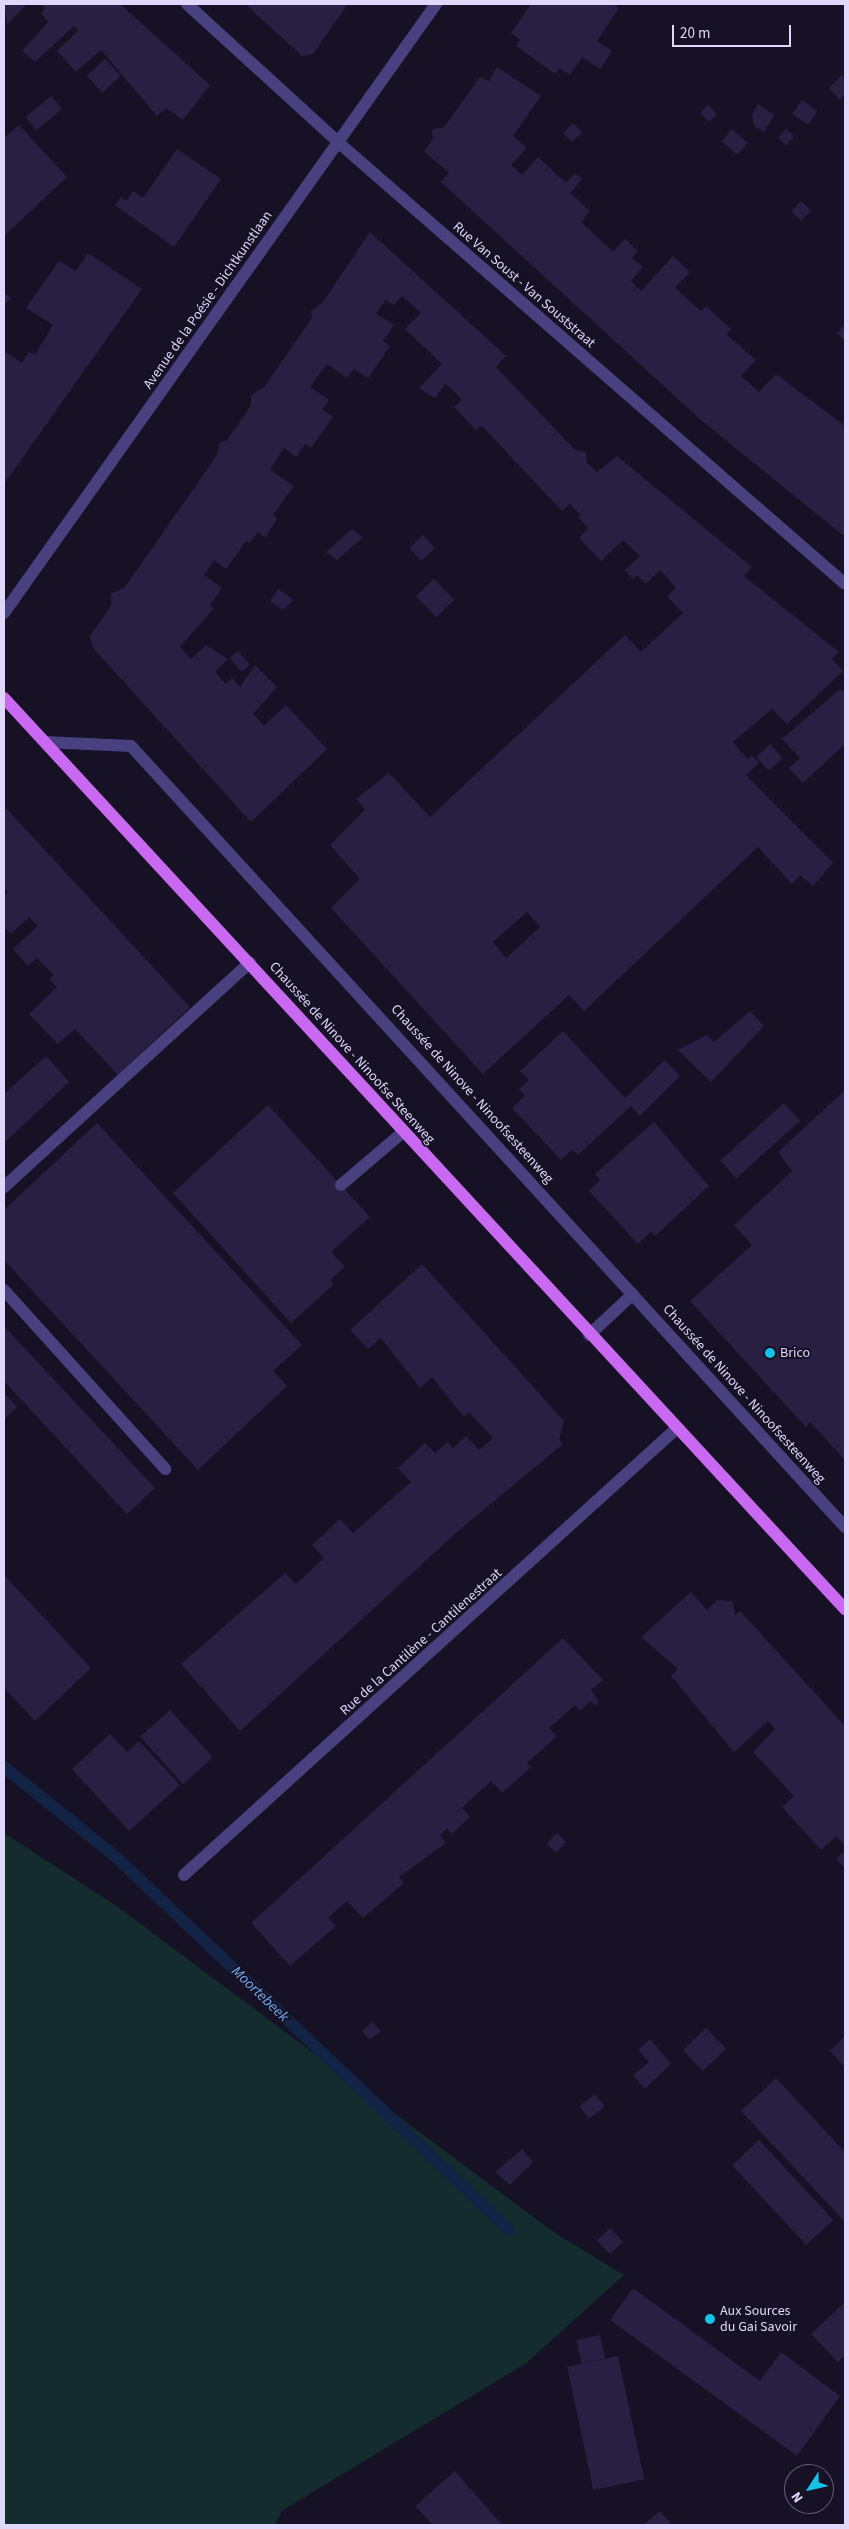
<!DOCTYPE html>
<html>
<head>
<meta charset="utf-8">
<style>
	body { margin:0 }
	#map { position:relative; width:849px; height:2529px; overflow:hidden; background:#161124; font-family:"Source Sans 3",sans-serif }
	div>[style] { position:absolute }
	.green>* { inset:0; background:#152c2e }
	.stream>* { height:12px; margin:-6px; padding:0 6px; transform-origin:6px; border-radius:6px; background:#132346 }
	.building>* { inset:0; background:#291f43; transform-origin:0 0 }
	.lane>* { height:12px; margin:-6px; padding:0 6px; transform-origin:6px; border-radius:6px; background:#48407f }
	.street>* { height:12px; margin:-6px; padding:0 6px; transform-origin:6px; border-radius:6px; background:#48407f }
	.primary>* { height:12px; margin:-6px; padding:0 6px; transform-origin:6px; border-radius:6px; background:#c969f1 }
	.dots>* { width:14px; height:14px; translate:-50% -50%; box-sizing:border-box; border:2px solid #161124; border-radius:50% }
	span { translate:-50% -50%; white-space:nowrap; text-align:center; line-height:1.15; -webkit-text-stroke:4px #161124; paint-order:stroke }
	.street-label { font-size:14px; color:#dfd8fb }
	.poi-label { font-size:14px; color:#dfd8fb }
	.left { translate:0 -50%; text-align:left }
	.water-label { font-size:15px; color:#6fabf2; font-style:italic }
	.frame { position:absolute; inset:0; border:5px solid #dfd8fb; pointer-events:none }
	.north { position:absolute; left:784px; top:2464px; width:50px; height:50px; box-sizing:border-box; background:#161124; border:1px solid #66617a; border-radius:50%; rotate:235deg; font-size:14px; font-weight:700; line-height:20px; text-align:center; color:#dfd8fb }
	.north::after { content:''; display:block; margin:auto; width:18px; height:22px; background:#15c3ea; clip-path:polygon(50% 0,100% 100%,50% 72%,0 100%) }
	.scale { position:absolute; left:672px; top:25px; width:119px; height:22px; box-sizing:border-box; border:2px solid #dfd8fb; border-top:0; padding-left:6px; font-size:15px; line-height:18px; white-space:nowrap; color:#dfd8fb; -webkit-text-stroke:4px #161124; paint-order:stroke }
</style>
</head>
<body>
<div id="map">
	<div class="green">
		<i style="clip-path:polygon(4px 1833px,115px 1905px,555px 2233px,624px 2275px,525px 2364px,283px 2510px,274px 2525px,4px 2525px)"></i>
	</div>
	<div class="stream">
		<i style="left:4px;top:1767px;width:145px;rotate:38.8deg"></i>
		<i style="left:117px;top:1858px;width:540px;rotate:43.5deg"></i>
	</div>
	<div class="building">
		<i style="clip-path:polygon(4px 4px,27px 4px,7px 25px)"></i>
		<i style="clip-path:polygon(40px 4px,120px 4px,210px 85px,183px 120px,166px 108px,157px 116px,101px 50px,76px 72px,57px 51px,78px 31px,74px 26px,35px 62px,22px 51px,48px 22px,41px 13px,45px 8px)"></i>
		<i style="clip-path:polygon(245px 4px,348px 4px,313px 54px,302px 56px)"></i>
		<i style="clip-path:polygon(531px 4px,613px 4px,619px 8px,597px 41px,612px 51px,600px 69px,582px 57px,570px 75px,559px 68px,555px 74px,516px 46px,520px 40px,511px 33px)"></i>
		<i style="left:105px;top:59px;width:23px;height:25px;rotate:47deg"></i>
		<i style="clip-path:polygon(497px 67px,541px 96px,513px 136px,527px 148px,511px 165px,522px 175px,538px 157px,566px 183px,575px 173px,582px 179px,570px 193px,590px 211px,581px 222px,613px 252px,625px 239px,638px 251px,632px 258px,643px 267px,631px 281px,641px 291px,673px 256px,690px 272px,675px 288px,701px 311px,706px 306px,731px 329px,726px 334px,756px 360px,741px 376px,759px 392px,776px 374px,845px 426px,845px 537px,701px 420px,441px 182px,449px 173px,424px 151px,433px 139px,432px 130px,444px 127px,480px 77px,489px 81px)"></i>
		<i style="clip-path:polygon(843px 74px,845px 94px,840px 100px,829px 88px)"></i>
		<i style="left:51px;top:96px;width:17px;height:33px;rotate:50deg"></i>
		<i style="left:802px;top:100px;width:19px;height:17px;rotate:35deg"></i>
		<i style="clip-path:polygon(758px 104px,774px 115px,764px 132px,754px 126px,752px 115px)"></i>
		<i style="left:708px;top:105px;width:13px;height:11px;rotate:45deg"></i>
		<i style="left:573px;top:123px;width:13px;height:14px;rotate:45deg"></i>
		<i style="clip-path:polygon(19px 125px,67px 177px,4px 236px,4px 138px)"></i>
		<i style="left:732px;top:129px;width:21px;height:16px;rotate:41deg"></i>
		<i style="left:786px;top:129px;width:11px;height:12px;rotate:41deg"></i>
		<i style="clip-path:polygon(177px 149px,221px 179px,174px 247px,115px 205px,121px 197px,126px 201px,133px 191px,143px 198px)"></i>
		<i style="left:801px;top:201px;width:14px;height:14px;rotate:45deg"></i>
		<i style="clip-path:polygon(evenodd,370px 232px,506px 356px,496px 367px,575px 450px,586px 452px,587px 463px,597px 472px,617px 456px,752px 567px,744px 576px,839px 652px,832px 659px,843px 671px,787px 724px,772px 709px,733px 742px,748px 759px,752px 755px,759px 763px,746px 775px,833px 863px,813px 886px,800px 875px,792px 884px,758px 847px,584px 1011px,569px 995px,483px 1074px,331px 908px,360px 879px,330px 845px,365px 810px,356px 799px,389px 773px,430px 817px,625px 635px,641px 652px,683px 613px,667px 596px,676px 588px,660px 570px,646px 584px,637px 575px,633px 579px,625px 570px,640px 556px,623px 540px,601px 561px,579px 538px,588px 528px,578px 517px,581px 515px,570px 504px,562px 511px,482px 426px,476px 430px,454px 407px,462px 400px,451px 388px,445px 384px,435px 398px,419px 388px,442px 364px,405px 329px,421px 313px,402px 296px,394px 305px,385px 300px,376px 314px,394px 325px,383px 341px,390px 346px,368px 378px,354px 369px,347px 378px,327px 364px,310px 387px,329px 400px,322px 409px,333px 417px,311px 448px,305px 444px,296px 457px,284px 448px,270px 470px,294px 486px,273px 515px,277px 519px,265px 538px,258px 532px,250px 543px,246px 541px,226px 569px,214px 560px,204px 575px,222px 588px,210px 605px,214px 608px,180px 647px,191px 659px,206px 645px,228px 659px,215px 672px,226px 684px,232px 678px,240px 687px,255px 665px,277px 687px,253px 714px,264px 726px,286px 705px,327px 749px,251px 822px,93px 648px,90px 636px,111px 606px,111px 594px,125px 587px,217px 455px,220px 442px,226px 441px,251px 406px,251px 395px,264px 387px,312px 318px,311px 311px,323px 302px,370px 232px,527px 912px,540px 927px,506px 958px,493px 942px,527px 912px)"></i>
		<i style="clip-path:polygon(88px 253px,142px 289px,4px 484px,4px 351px,22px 363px,29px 352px,35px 355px,53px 325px,26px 308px,59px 261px,76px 271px)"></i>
		<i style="clip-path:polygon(4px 293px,11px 298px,4px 305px)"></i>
		<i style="clip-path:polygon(845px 324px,845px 341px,837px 333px)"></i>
		<i style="clip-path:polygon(352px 529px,363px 537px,337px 560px,326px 552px)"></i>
		<i style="left:423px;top:535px;width:18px;height:19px;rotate:47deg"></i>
		<i style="left:434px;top:579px;width:29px;height:25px;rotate:46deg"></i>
		<i style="clip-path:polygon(278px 589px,294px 600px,283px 610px,270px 601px)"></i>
		<i style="left:238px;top:651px;width:18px;height:11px;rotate:49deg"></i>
		<i style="clip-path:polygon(840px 689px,845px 691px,845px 744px,803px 783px,789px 768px,800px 758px,782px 739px)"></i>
		<i style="left:770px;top:744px;width:19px;height:19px;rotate:47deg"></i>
		<i style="clip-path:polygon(4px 806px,190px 1007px,118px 1075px,75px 1029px,58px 1044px,29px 1014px,57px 987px,49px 979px,54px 975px,37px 958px,28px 966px,13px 949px,38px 926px,29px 917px,11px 934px,4px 927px,4px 896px,8px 892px,4px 887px)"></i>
		<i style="clip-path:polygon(750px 1011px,764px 1026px,711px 1082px,678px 1050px,707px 1035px,714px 1042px)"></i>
		<i style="clip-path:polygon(563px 1031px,625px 1098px,665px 1060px,680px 1076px,640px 1116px,631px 1106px,578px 1155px,572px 1150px,561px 1160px,512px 1108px,525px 1096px,519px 1089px,529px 1080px,520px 1071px)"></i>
		<i style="clip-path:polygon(46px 1056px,69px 1082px,4px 1143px,4px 1094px)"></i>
		<i style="clip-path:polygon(845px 1090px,845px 1460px,810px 1422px,806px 1427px,690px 1301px,752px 1245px,734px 1225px,792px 1171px,778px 1152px)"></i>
		<i style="left:784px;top:1103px;width:24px;height:86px;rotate:48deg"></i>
		<i style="clip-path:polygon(268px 1105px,370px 1217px,331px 1252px,345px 1267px,330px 1280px,334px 1284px,291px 1323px,173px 1193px)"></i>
		<i style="clip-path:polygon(654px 1122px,709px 1186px,655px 1236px,651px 1231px,638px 1244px,589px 1191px,600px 1180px,595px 1174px)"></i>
		<i style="clip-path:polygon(97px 1123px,302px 1345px,273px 1371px,287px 1386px,198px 1470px,4px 1260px,4px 1210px)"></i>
		<i style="clip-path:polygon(422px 1264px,564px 1421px,559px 1440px,563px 1444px,457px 1532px,240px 1731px,181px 1664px,285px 1573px,296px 1584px,324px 1558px,312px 1545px,340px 1519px,353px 1533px,411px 1482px,398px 1468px,425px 1443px,435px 1453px,448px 1442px,453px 1448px,466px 1436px,479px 1450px,493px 1438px,469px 1412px,464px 1417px,432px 1377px,420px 1388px,381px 1338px,368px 1349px,350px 1330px)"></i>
		<i style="clip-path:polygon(4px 1326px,155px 1488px,127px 1514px,4px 1381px)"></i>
		<i style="clip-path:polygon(4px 1393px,17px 1407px,4px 1419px)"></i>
		<i style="clip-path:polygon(4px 1575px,91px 1668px,35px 1721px,4px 1688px)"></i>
		<i style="clip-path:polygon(691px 1592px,707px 1610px,717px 1600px,733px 1601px,735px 1615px,740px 1611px,845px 1726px,845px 1846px,836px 1836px,821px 1850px,782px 1807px,794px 1796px,753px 1752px,775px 1729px,768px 1721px,734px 1752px,671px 1676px,678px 1669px,641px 1637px)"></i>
		<i style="clip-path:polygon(563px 1638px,603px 1680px,591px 1690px,599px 1702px,595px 1705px,591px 1701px,580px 1711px,575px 1705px,549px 1728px,557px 1736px,527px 1763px,531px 1767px,502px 1793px,491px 1781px,462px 1808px,470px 1817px,452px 1834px,447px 1828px,440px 1835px,446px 1843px,399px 1877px,404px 1883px,363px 1918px,347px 1901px,328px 1918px,336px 1926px,290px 1966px,251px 1923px)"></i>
		<i style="left:170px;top:1710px;width:64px;height:40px;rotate:48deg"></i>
		<i style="clip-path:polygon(110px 1734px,127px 1752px,139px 1741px,180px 1785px,129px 1831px,72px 1769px)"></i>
		<i style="left:557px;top:1833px;width:13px;height:15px;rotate:45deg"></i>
		<i style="clip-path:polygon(845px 1851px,845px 1868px,836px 1859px)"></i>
		<i style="clip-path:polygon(372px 2022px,381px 2031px,369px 2040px,362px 2031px)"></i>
		<i style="left:706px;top:2028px;width:29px;height:32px;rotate:46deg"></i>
		<i style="clip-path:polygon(845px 2036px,845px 2064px,843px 2066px,830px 2051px)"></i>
		<i style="clip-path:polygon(650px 2039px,671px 2064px,645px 2089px,633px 2075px,649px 2062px,638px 2050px)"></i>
		<i style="clip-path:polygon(776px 2078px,845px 2152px,845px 2222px,741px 2111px)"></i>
		<i style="left:595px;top:2094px;width:16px;height:20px;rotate:52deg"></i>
		<i style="left:759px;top:2140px;width:109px;height:37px;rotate:47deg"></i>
		<i style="clip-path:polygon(522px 2149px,533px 2162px,510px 2185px,495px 2172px)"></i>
		<i style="left:610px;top:2228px;width:19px;height:18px;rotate:47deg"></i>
		<i style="clip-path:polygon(633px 2288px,760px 2381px,781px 2352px,840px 2396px,797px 2456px,610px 2320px)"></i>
		<i style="clip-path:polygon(845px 2302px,845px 2355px,838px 2362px,811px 2334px)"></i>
		<i style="left:600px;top:2335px;width:24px;height:24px;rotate:78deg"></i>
		<i style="left:618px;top:2356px;width:126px;height:52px;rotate:78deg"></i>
		<i style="clip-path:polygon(455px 2471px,502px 2525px,433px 2525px,415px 2506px)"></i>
		<i style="clip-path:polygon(660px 2511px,672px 2525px,643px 2525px)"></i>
	</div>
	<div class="lane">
		<i style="left:45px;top:742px;width:86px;rotate:2.7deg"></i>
		<i style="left:131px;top:746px;width:1058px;rotate:47.57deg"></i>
		<i style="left:341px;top:1185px;width:82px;rotate:-40.5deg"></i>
		<i style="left:4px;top:1187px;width:333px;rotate:-42.4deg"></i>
		<i style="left:4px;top:1290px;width:241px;rotate:48deg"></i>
		<i style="left:589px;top:1335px;width:60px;rotate:-43deg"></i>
	</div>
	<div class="street">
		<i style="left:187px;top:4px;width:206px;rotate:42.4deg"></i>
		<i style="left:339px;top:143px;width:671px;rotate:41.07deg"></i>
		<i style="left:4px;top:613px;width:747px;rotate:-54.65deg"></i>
		<i style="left:184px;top:1875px;width:664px;rotate:-42.19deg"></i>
	</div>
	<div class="primary">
		<i style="left:4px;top:698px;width:1240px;rotate:47.29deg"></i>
	</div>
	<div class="dots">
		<i style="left:770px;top:1353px;background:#15c3ea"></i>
		<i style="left:710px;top:2319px;background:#15c3ea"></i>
	</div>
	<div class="street-label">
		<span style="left:524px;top:285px;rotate:41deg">Rue Van Soust - Van Souststraat</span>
		<span style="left:208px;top:300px;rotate:-55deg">Avenue de la Poésie - Dichtkunstlaan</span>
		<span style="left:352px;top:1053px;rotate:48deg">Chaussée de Ninove - Ninoofse Steenweg</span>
		<span style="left:472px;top:1094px;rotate:48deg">Chaussée de Ninove - Ninoofsesteenweg</span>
		<span style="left:744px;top:1394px;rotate:48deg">Chaussée de Ninove - Ninoofsesteenweg</span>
		<span style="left:421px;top:1642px;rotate:-42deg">Rue de la Cantilène - Cantilenestraat</span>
	</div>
	<div class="poi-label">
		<span class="left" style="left:780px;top:1353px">Brico</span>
		<span class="left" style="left:720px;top:2319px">Aux Sources<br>du Gai Savoir</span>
	</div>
	<div class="water-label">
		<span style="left:260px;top:1994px;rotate:44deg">Moortebeek</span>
	</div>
	<div class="frame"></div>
	<div class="north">N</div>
	<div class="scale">20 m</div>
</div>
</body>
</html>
